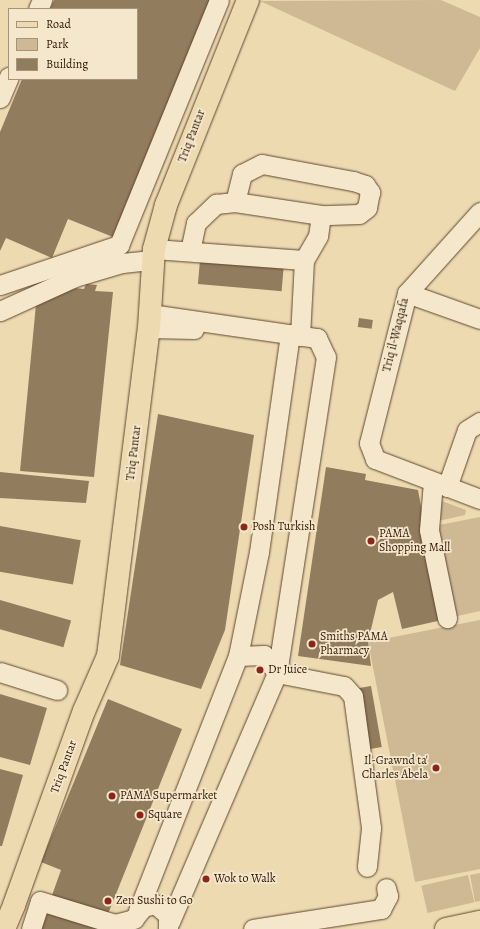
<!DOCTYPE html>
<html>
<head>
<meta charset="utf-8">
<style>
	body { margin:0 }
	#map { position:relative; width:480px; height:929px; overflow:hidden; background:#eedab1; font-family:Alegreya,serif }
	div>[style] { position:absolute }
	.green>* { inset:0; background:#ceb994; transform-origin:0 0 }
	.building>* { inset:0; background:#927c5e; transform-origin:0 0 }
	.roads { filter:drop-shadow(0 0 1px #5f472f) drop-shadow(0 0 1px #5f472f) }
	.minor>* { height:19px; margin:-9.5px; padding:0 9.5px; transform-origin:9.5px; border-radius:9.5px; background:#f4e7cc }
	.major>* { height:22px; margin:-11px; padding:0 11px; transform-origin:11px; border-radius:11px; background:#eedab1 }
	.highway>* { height:22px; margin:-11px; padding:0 11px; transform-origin:11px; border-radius:11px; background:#eedab1 }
	.dots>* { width:11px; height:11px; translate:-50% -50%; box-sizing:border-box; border:2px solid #f4e7cc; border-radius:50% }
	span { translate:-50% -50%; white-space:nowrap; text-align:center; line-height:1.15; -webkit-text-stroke:3.5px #f4e7cc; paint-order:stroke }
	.street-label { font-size:12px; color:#2f1604 }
	.poi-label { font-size:12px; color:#2f1604 }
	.left { translate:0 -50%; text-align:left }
	.right { translate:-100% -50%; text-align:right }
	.legend { position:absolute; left:8px; top:8px; width:130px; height:72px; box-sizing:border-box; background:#f4e7cc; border:1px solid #a5937c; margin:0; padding:5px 7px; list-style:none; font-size:12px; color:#2f1604 }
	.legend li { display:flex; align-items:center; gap:8px; height:20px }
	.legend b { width:20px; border:1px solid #a5937c }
</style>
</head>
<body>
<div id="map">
	<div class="green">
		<i style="clip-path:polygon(441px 0,480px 17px,480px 48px,455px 91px,260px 1px)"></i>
		<i style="clip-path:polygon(439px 500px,466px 510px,465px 515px,434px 522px)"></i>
		<i style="clip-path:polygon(480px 517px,480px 611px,453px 617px,434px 526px)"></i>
		<i style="clip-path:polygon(480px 620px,480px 869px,415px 882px,368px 642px)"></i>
		<i style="clip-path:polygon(480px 873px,480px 901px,475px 902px,470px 875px)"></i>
		<i style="left:468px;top:875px;width:28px;height:48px;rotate:77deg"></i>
	</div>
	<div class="building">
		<i style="clip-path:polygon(54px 0,212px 0,113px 237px,68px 219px,52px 258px,6px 238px,0 251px,0 132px,22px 79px,137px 79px,137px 9px,50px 9px)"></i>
		<i style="left:200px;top:260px;width:84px;height:24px;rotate:5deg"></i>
		<i style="clip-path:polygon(86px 284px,97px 285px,95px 291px,113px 292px,94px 477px,20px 471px,37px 294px,54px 286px,84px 289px)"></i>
		<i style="left:359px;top:318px;width:14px;height:9px;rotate:8deg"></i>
		<i style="clip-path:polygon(158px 414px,254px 435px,225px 630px,201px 689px,120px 665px)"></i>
		<i style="clip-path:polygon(326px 467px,366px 474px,365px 480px,418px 490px,442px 620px,402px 629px,393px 592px,378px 600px,368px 642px,371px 666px,298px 656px)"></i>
		<i style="clip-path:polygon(0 472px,89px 481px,86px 503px,0 498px)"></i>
		<i style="left:0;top:526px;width:82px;height:45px;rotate:10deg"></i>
		<i style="left:0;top:600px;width:74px;height:28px;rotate:16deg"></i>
		<i style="left:371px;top:686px;width:62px;height:16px;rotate:80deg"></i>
		<i style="clip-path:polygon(0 694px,47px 708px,30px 765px,0 757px)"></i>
		<i style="clip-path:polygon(108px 699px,182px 729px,102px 929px,40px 929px,61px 870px,41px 862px)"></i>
		<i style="clip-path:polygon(0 769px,23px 775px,2px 846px,0 846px)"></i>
	</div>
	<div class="roads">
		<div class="minor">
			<i style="left:38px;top:9px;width:10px;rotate:-66deg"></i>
			<i style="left:0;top:98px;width:23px;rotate:-67deg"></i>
			<i style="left:235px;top:202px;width:29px;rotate:-76deg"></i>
			<i style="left:242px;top:174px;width:22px;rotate:-27deg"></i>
			<i style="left:262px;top:164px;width:93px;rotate:10.6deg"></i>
			<i style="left:353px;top:181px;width:13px;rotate:18deg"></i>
			<i style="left:365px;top:185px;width:9px;rotate:54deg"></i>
			<i style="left:370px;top:192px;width:16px;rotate:101deg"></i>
			<i style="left:367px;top:208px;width:10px;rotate:143deg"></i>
			<i style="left:359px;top:214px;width:38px;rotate:178deg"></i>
			<i style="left:480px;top:212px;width:109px;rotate:132deg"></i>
			<i style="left:407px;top:293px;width:155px;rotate:104.2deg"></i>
			<i style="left:369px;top:443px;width:17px;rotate:69deg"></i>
			<i style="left:375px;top:459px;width:112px;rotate:20.9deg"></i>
			<i style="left:154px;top:249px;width:150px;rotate:4.2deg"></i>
			<i style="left:190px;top:251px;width:29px;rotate:-78deg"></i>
			<i style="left:196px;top:223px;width:28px;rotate:-44deg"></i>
			<i style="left:216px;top:204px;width:19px;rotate:-6deg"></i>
			<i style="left:235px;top:202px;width:87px;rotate:8.6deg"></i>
			<i style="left:321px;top:215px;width:21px;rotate:98deg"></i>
			<i style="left:318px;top:236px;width:28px;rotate:120deg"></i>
			<i style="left:304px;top:260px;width:76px;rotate:93deg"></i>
			<i style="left:0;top:285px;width:126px;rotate:-18.6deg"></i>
			<i style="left:119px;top:245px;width:265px;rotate:-67.8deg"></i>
			<i style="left:407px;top:293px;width:77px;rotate:19.6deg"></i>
			<i style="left:0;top:311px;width:82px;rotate:-24.4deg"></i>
			<i style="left:75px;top:277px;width:49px;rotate:-16.6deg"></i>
			<i style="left:122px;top:263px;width:30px;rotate:-6deg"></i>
			<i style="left:150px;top:314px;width:169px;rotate:8.2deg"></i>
			<i style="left:317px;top:338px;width:21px;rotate:65deg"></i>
			<i style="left:326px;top:357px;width:320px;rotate:98.8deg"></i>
			<i style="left:277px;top:673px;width:271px;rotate:113.3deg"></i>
			<i style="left:149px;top:328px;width:45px;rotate:1.3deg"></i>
			<i style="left:433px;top:482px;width:48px;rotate:94.8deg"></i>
			<i style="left:429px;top:530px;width:90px;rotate:78.4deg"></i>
			<i style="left:447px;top:487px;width:60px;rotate:-70.7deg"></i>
			<i style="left:467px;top:430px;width:15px;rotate:-32deg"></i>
			<i style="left:238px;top:656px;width:26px;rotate:-2deg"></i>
			<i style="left:264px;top:655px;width:22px;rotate:54deg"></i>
			<i style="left:277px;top:673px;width:68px;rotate:11deg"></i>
			<i style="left:344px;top:686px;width:13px;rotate:48deg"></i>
			<i style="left:353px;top:696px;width:133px;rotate:82.2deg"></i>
			<i style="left:371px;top:828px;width:39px;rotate:96deg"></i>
			<i style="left:0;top:672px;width:60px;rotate:17.5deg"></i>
			<i style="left:138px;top:911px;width:274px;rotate:-68.6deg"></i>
			<i style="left:238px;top:656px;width:106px;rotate:-78.6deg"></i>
			<i style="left:259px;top:552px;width:220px;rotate:-81.9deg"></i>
			<i style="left:135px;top:917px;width:13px;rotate:-51deg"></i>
			<i style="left:143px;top:907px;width:12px;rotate:-14deg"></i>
			<i style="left:155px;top:904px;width:17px;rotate:40deg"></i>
			<i style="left:168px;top:915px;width:14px;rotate:90deg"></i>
			<i style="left:31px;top:929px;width:29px;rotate:-72deg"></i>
			<i style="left:40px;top:901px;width:78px;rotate:17deg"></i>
			<i style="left:115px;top:924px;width:20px;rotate:-15deg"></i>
			<i style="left:253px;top:929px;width:130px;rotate:-8.9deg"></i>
			<i style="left:381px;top:909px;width:15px;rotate:-62deg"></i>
			<i style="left:388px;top:896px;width:8px;rotate:-104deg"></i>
		</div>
		<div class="major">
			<i style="left:14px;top:905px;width:206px;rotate:-70.2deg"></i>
			<i style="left:84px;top:711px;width:60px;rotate:-66.4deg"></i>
			<i style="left:108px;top:656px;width:331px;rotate:-82.9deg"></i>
			<i style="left:149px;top:328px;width:79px;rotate:-86.4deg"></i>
			<i style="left:154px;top:249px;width:46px;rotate:-74.7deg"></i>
			<i style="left:166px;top:205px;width:221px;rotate:-68.2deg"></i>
		</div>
		<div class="highway">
			<i style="left:4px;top:929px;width:26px;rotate:-67deg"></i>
			<i style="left:446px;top:929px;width:35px;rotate:-12deg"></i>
		</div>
	</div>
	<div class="dots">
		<i style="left:244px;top:527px;background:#8f2418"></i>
		<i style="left:371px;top:541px;background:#8f2418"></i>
		<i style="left:312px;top:644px;background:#8f2418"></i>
		<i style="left:260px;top:670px;background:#8f2418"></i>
		<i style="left:436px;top:768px;background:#8f2418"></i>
		<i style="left:112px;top:796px;background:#8f2418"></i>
		<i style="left:140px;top:815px;background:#8f2418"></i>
		<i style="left:206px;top:879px;background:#8f2418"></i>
		<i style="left:108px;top:901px;background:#8f2418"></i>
	</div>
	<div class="street-label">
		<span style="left:192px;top:136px;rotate:-69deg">Triq Pantar</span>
		<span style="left:396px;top:335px;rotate:-76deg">Triq il-Waqqafa</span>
		<span style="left:134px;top:453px;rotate:-83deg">Triq Pantar</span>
		<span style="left:64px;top:767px;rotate:-70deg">Triq Pantar</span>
	</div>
	<div class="poi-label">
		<span class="left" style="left:252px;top:527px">Posh Turkish</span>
		<span class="left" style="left:379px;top:541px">PAMA<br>Shopping Mall</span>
		<span class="left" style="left:320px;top:644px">Smiths PAMA<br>Pharmacy</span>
		<span class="left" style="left:268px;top:670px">Dr Juice</span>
		<span class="right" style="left:428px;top:768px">Il-Grawnd ta'<br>Charles Abela</span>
		<span class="left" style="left:120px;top:796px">PAMA Supermarket</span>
		<span class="left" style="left:148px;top:815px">Square</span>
		<span class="left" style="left:214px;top:879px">Wok to Walk</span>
		<span class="left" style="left:116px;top:901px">Zen Sushi to Go</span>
	</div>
	<ul class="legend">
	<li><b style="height:5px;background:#eedab1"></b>Road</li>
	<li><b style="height:11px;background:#ceb994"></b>Park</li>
	<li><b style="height:11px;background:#927c5e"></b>Building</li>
	</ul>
</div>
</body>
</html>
